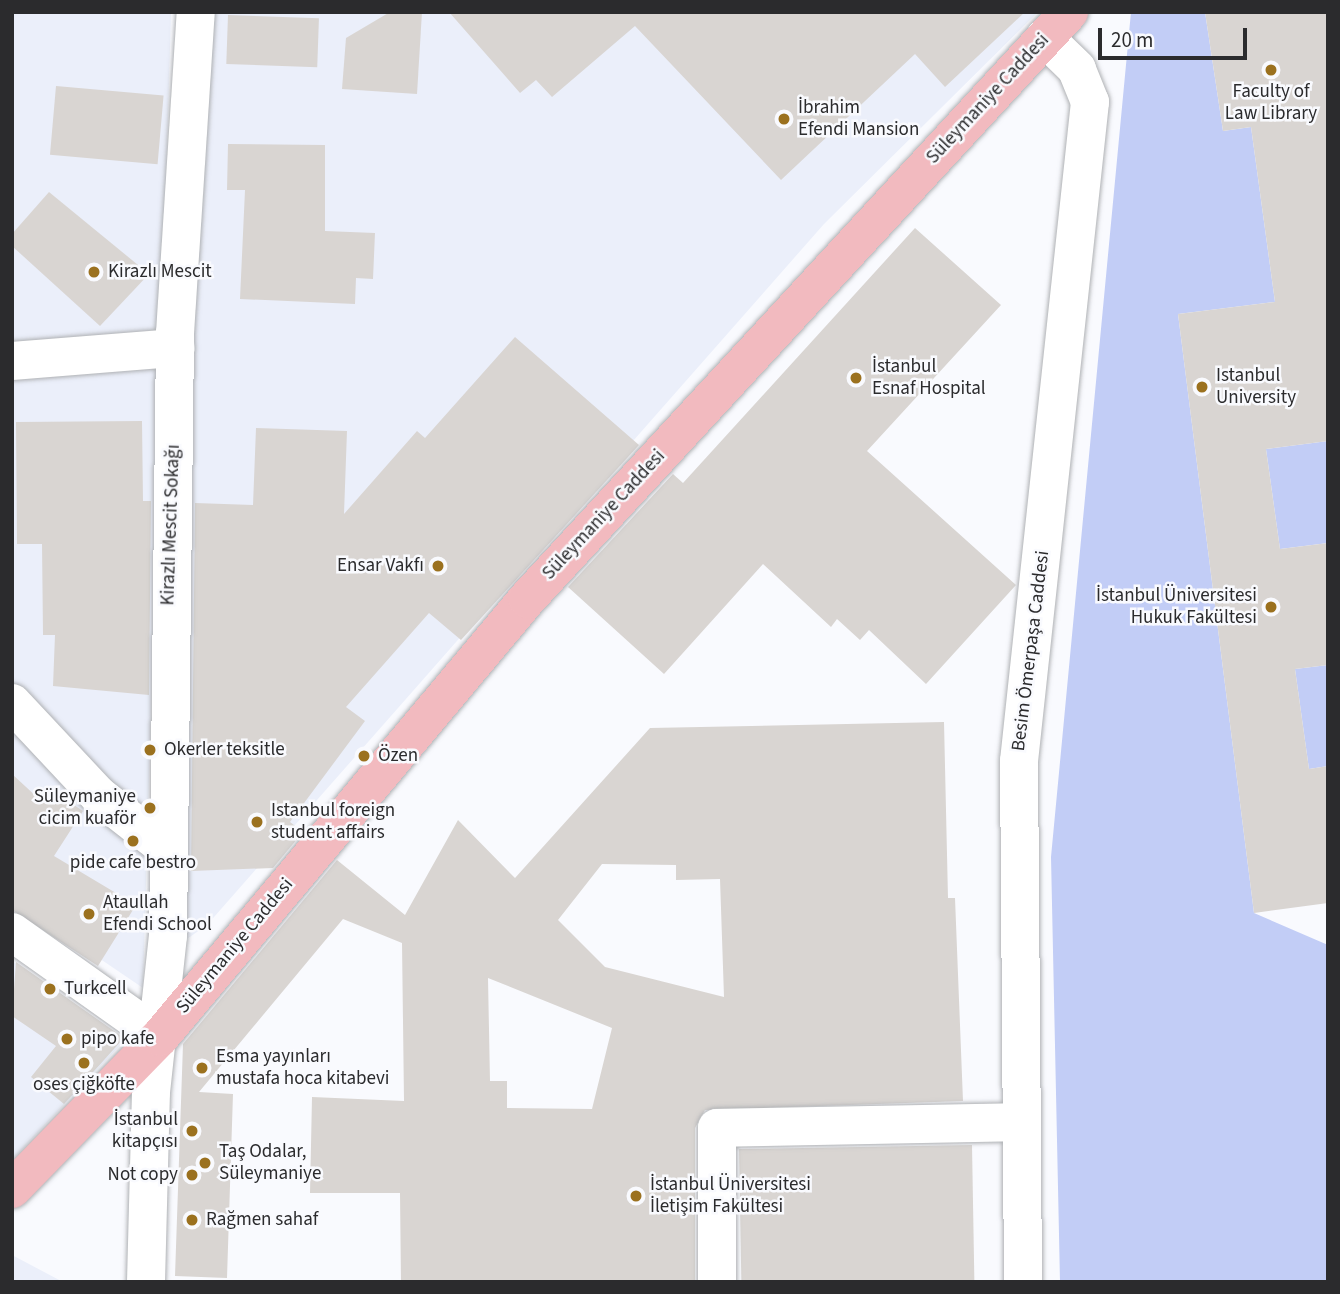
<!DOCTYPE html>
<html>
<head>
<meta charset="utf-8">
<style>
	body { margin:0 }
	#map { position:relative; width:1340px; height:1294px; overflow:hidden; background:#f9fafe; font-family:"Source Sans 3",sans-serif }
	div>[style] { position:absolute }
	.built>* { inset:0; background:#ebeffa }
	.green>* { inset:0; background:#c2cdf6 }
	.building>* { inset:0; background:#d9d5d2; transform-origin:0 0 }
	.roads { filter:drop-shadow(0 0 2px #afb1b4) drop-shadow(0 0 2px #afb1b4) }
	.minor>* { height:38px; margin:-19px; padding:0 19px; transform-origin:19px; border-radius:19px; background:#fff }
	.major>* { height:38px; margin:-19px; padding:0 19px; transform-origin:19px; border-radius:19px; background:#f2babf }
	.dots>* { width:19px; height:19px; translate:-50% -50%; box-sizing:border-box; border:4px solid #f9fafe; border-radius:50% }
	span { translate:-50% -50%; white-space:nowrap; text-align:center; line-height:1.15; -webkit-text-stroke:5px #f9fafe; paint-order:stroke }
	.poi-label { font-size:19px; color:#2b2b2d }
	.left { translate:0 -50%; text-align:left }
	.right { translate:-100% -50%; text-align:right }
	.street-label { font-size:19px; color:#2b2b2d }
	.frame { position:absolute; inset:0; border:14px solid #2b2b2d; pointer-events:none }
	.scale { position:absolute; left:1098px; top:28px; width:149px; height:32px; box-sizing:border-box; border:4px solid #2b2b2d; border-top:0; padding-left:9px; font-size:21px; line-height:24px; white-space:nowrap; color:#2b2b2d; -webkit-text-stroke:5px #f9fafe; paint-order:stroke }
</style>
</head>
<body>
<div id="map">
	<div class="built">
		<i style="clip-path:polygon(12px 12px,171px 12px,143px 988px,12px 899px)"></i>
		<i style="clip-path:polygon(208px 12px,1038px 12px,824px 224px,207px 925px,184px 941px,191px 361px)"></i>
		<i style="clip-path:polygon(12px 961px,125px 1040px,12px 1160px)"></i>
		<i style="clip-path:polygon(12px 1254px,12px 1255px,63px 1282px,12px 1282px)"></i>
	</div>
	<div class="green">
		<i style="clip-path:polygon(1131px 12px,1205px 12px,1223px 131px,1251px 127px,1275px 302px,1178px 314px,1254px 913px,1328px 945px,1328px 1282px,1060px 1282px,1051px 857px)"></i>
		<i style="clip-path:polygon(1328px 441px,1328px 543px,1280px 549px,1266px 449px)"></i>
		<i style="clip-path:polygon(1328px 665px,1328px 766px,1309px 769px,1295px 669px)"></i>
	</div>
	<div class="building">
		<i style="clip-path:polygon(390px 12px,422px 12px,417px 94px,342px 89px,346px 38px)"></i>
		<i style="clip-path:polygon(449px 12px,1025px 12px,945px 87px,915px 54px,781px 180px,635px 26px,552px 97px,536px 80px,520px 93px)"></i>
		<i style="clip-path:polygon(1205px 12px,1328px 12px,1328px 441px,1266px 449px,1280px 549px,1328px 543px,1328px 665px,1295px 669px,1309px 769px,1328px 766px,1328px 903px,1254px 913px,1178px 314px,1275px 302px,1251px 127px,1223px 131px)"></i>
		<i style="left:228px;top:15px;width:91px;height:49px;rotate:2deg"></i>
		<i style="left:56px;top:86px;width:108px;height:69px;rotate:5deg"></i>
		<i style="clip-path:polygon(228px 144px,325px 145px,325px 231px,375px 233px,373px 279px,356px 278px,355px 304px,240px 299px,245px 190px,227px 190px)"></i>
		<i style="clip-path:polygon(49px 192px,149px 274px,100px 326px,12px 246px,12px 234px)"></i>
		<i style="clip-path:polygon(915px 228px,1001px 305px,867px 451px,1016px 585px,926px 684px,869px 630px,860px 640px,837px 619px,831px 627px,763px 564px,664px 674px,568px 587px,673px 474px,683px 483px)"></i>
		<i style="clip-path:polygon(515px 337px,639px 445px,461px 640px,429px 613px,346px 707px,365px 721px,290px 822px,303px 832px,273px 868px,191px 871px,195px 503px,253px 505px,256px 428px,347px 431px,344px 514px,417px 431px,425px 438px)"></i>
		<i style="clip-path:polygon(142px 421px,143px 501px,151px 501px,149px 695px,53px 686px,55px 635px,43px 635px,42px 544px,17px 544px,16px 422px)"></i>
		<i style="clip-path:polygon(evenodd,944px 722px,948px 898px,955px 898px,963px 1101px,705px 1110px,695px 1128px,695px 1282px,401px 1282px,400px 1193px,310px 1193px,312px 1097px,404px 1101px,402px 943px,343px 919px,199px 1092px,233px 1094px,227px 1278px,175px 1276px,183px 1044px,337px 860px,405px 915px,458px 820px,515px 878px,650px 728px,944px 722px,602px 864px,676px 865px,676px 880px,720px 879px,724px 997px,605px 967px,558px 920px,602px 864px,944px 722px,488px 978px,612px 1028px,592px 1109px,507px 1108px,507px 1081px,490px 1081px,488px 978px)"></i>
		<i style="clip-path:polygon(12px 774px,39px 799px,47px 787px,83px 811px,54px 856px,136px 905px,98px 966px,12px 910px)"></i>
		<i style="clip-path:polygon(16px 962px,124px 1038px,64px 1104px,31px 1077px,56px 1046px,12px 1016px)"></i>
		<i style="left:972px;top:1145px;width:137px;height:233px;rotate:89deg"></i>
	</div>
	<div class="roads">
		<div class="minor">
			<i style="left:12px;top:361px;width:164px;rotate:-4.6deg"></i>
			<i style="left:12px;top:703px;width:126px;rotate:46.9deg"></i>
			<i style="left:98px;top:795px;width:88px;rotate:38deg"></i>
			<i style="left:12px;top:932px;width:181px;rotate:35.4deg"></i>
			<i style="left:146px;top:1282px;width:190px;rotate:-88.5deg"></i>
			<i style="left:151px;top:1092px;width:157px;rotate:-83.8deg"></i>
			<i style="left:168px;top:936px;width:603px;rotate:-89.33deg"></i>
			<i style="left:175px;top:333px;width:322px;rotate:-86.3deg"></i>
			<i style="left:717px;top:1282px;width:154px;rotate:-90deg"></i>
			<i style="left:717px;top:1128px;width:305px;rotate:-1.1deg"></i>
			<i style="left:1023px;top:1282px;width:521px;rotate:-90.44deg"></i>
			<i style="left:1019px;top:761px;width:663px;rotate:-83.85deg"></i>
			<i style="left:1090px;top:102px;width:35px;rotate:-112deg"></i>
			<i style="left:1077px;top:69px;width:45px;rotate:-135.9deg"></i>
		</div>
		<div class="major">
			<i style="left:12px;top:1189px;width:212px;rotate:-45.8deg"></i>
			<i style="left:160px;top:1037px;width:571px;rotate:-50.04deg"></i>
			<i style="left:527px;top:599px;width:799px;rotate:-47.28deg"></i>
		</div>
	</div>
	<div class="dots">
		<i style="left:1271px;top:70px;background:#9b711f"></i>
		<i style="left:784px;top:119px;background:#9b711f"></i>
		<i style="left:94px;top:272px;background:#9b711f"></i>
		<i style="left:856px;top:378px;background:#9b711f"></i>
		<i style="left:1202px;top:387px;background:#9b711f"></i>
		<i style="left:438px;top:566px;background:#9b711f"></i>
		<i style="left:1271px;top:607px;background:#9b711f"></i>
		<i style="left:150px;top:750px;background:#9b711f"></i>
		<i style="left:364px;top:756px;background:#9b711f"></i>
		<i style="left:150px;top:808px;background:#9b711f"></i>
		<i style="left:257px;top:822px;background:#9b711f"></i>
		<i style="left:133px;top:841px;background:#9b711f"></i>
		<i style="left:89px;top:914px;background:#9b711f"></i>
		<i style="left:50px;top:989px;background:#9b711f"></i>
		<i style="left:67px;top:1039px;background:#9b711f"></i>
		<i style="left:84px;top:1063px;background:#9b711f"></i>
		<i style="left:202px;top:1068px;background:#9b711f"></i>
		<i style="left:192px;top:1131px;background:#9b711f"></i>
		<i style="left:205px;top:1163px;background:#9b711f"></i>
		<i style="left:192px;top:1175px;background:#9b711f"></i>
		<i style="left:636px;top:1196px;background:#9b711f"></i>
		<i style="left:192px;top:1220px;background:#9b711f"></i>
	</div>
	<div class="poi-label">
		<span style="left:1271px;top:103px">Faculty of<br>Law Library</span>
		<span class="left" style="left:798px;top:119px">İbrahim<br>Efendi Mansion</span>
		<span class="left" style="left:108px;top:272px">Kirazlı Mescit</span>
		<span class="left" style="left:872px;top:378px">İstanbul<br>Esnaf Hospital</span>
		<span class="left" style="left:1216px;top:387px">Istanbul<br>University</span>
		<span class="right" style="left:424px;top:566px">Ensar Vakfı</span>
		<span class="right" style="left:1257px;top:607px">İstanbul Üniversitesi<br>Hukuk Fakültesi</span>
		<span class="left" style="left:164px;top:750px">Okerler teksitle</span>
		<span class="left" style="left:378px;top:756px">Özen</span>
		<span class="right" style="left:136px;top:808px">Süleymaniye<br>cicim kuaför</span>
		<span class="left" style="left:271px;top:822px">Istanbul foreign<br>student affairs</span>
		<span style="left:133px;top:863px">pide cafe bestro</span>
		<span class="left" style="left:103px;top:914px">Ataullah<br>Efendi School</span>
		<span class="left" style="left:64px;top:989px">Turkcell</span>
		<span class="left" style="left:81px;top:1039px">pipo kafe</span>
		<span class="left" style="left:216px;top:1068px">Esma yayınları<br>mustafa hoca kitabevi</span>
		<span style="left:84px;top:1085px">oses çiğköfte</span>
		<span class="right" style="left:178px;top:1131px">İstanbul<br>kitapçısı</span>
		<span class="left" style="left:219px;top:1163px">Taş Odalar,<br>Süleymaniye</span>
		<span class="right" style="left:178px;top:1175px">Not copy</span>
		<span class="left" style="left:650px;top:1196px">İstanbul Üniversitesi<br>İletişim Fakültesi</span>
		<span class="left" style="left:206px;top:1220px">Rağmen sahaf</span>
	</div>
	<div class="street-label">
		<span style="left:988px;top:99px;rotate:-47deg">Süleymaniye Caddesi</span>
		<span style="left:604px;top:515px;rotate:-47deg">Süleymaniye Caddesi</span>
		<span style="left:171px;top:525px;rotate:-88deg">Kirazlı Mescit Sokağı</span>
		<span style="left:1031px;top:651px;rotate:-83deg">Besim Ömerpaşa Caddesi</span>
		<span style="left:235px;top:946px;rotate:-50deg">Süleymaniye Caddesi</span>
	</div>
	<div class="frame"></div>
	<div class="scale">20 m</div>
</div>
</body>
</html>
